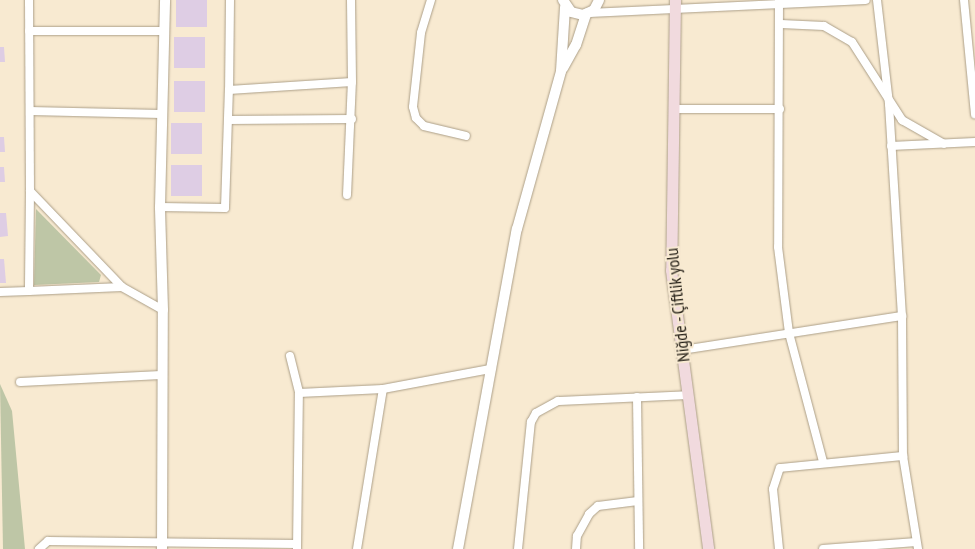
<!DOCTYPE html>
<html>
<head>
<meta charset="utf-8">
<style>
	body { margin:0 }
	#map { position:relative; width:975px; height:549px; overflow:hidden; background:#f8ead1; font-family:"PT Sans Narrow",sans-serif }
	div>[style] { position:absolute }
	.green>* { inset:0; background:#bec6a6 }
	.building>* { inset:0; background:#decde4; transform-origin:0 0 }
	.roads { filter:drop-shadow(0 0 1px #ac9f88) drop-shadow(0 0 1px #ac9f88) }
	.minor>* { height:8px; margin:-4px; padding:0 4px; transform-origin:4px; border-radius:4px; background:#fff }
	.tertiary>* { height:10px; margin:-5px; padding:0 5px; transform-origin:5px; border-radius:5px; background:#fff }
	.secondary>* { height:11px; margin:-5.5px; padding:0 5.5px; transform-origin:5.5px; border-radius:5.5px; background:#f1dade }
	span { translate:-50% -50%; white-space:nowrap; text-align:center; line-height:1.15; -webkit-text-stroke:4px #f8ead1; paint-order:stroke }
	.street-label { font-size:18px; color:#262118 }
</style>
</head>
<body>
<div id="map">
	<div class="green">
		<i style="clip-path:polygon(36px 209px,101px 275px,99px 282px,34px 285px)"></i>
		<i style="clip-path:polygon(0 384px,12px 411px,25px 549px,3px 549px)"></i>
	</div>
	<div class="building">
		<i style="left:176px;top:0;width:31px;height:27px"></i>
		<i style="left:174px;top:37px;width:31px;height:31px"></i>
		<i style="clip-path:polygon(0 47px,4px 47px,5px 62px,0 62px)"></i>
		<i style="left:205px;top:81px;width:31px;height:31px;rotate:90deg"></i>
		<i style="left:202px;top:123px;width:31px;height:31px;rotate:90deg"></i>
		<i style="clip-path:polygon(0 137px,4px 137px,5px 152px,0 152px)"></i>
		<i style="left:171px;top:165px;width:31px;height:31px"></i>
		<i style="clip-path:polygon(0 167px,4px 167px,5px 182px,0 182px)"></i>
		<i style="clip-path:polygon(0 213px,6px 213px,8px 236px,0 237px)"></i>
		<i style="clip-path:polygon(0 259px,4px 259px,6px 283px,0 283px)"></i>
	</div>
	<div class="roads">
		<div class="minor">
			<i style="left:29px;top:0;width:191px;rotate:89.7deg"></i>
			<i style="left:30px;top:191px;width:133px;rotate:46.2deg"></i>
			<i style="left:122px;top:287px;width:47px;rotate:29.3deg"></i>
			<i style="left:230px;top:0;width:90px;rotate:90.6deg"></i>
			<i style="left:229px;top:90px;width:123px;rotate:-3.7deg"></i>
			<i style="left:352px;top:82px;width:82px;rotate:-90.7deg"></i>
			<i style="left:431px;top:0;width:34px;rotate:107deg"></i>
			<i style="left:421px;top:33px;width:74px;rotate:96.2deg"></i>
			<i style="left:413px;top:107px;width:11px;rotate:75deg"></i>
			<i style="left:416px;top:118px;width:11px;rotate:45deg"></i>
			<i style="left:424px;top:126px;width:43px;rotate:13.4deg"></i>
			<i style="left:779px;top:0;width:247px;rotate:90.2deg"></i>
			<i style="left:778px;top:247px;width:87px;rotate:82.7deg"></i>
			<i style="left:789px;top:333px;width:133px;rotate:75.2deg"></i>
			<i style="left:877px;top:0;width:105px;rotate:83.4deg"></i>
			<i style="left:889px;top:104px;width:212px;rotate:86.5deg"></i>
			<i style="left:902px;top:316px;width:140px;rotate:89.6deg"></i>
			<i style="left:903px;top:456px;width:94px;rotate:80.8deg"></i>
			<i style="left:964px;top:0;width:115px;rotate:84.5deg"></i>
			<i style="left:589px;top:13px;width:277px;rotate:-2.7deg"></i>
			<i style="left:781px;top:24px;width:43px;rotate:2.7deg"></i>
			<i style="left:824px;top:26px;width:32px;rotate:30deg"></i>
			<i style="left:852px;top:42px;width:93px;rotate:57.3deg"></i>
			<i style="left:902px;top:120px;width:48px;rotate:29.7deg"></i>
			<i style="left:29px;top:31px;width:135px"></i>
			<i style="left:673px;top:109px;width:107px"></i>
			<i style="left:30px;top:111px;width:131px;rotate:1.3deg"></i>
			<i style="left:228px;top:120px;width:124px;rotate:-0.5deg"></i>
			<i style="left:891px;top:146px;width:84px;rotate:-2.7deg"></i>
			<i style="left:30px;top:191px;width:100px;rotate:90.6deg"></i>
			<i style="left:29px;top:291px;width:93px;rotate:-2.5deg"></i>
			<i style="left:347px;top:195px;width:113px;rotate:-87.5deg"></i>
			<i style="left:160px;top:207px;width:65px;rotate:0.9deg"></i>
			<i style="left:225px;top:208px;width:118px;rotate:-88.1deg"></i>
			<i style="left:0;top:292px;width:29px;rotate:-2deg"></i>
			<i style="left:682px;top:350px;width:223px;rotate:-8.8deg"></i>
			<i style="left:290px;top:356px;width:38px;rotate:76deg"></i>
			<i style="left:299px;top:393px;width:84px;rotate:-2.7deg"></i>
			<i style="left:383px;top:389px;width:109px;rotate:-10.6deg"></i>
			<i style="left:20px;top:382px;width:142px;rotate:-2.8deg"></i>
			<i style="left:637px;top:397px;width:152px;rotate:89.2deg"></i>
			<i style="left:39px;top:549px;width:12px;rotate:-42deg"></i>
			<i style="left:48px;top:541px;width:249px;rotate:0.7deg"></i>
			<i style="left:297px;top:549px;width:156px;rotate:-89.3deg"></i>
			<i style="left:357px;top:549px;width:162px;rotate:-80.8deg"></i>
			<i style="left:518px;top:549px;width:128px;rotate:-84.2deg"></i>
			<i style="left:531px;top:422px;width:10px;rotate:-61deg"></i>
			<i style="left:536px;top:413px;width:25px;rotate:-29deg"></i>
			<i style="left:558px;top:401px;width:131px;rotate:-2.6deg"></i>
			<i style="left:576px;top:549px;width:13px;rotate:-86deg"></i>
			<i style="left:577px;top:536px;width:25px;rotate:-61deg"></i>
			<i style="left:589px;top:514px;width:12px;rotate:-42deg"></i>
			<i style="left:598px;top:506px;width:40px;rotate:-7.1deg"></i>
			<i style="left:779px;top:549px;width:60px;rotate:-95.7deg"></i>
			<i style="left:773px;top:489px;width:22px;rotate:-72deg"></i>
			<i style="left:780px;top:468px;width:124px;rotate:-5.6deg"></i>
			<i style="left:823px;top:549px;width:93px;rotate:-4.3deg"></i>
		</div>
		<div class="tertiary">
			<i style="left:563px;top:0;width:14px;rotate:56deg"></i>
			<i style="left:571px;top:12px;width:12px;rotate:14deg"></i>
			<i style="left:583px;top:15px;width:12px;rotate:-24deg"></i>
			<i style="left:594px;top:10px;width:11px;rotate:-63deg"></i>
			<i style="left:563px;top:68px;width:26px;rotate:-61deg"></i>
			<i style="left:576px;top:45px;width:33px;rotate:-72deg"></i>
			<i style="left:162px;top:549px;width:239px;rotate:-89.8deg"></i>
			<i style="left:163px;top:310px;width:103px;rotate:-91.7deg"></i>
			<i style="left:160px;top:207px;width:207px;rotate:-88.6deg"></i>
			<i style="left:458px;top:549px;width:325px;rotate:-79.6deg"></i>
			<i style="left:517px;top:229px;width:164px;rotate:-74.4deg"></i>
			<i style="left:561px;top:71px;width:64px;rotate:-86.4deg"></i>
		</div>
		<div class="secondary">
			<i style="left:675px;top:0;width:270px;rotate:90.8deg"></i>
			<i style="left:671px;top:270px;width:281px;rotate:82.4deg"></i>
		</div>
	</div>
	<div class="street-label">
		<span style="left:678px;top:305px;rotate:-96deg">Niğde - Çiftlik yolu</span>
	</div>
</div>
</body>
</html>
